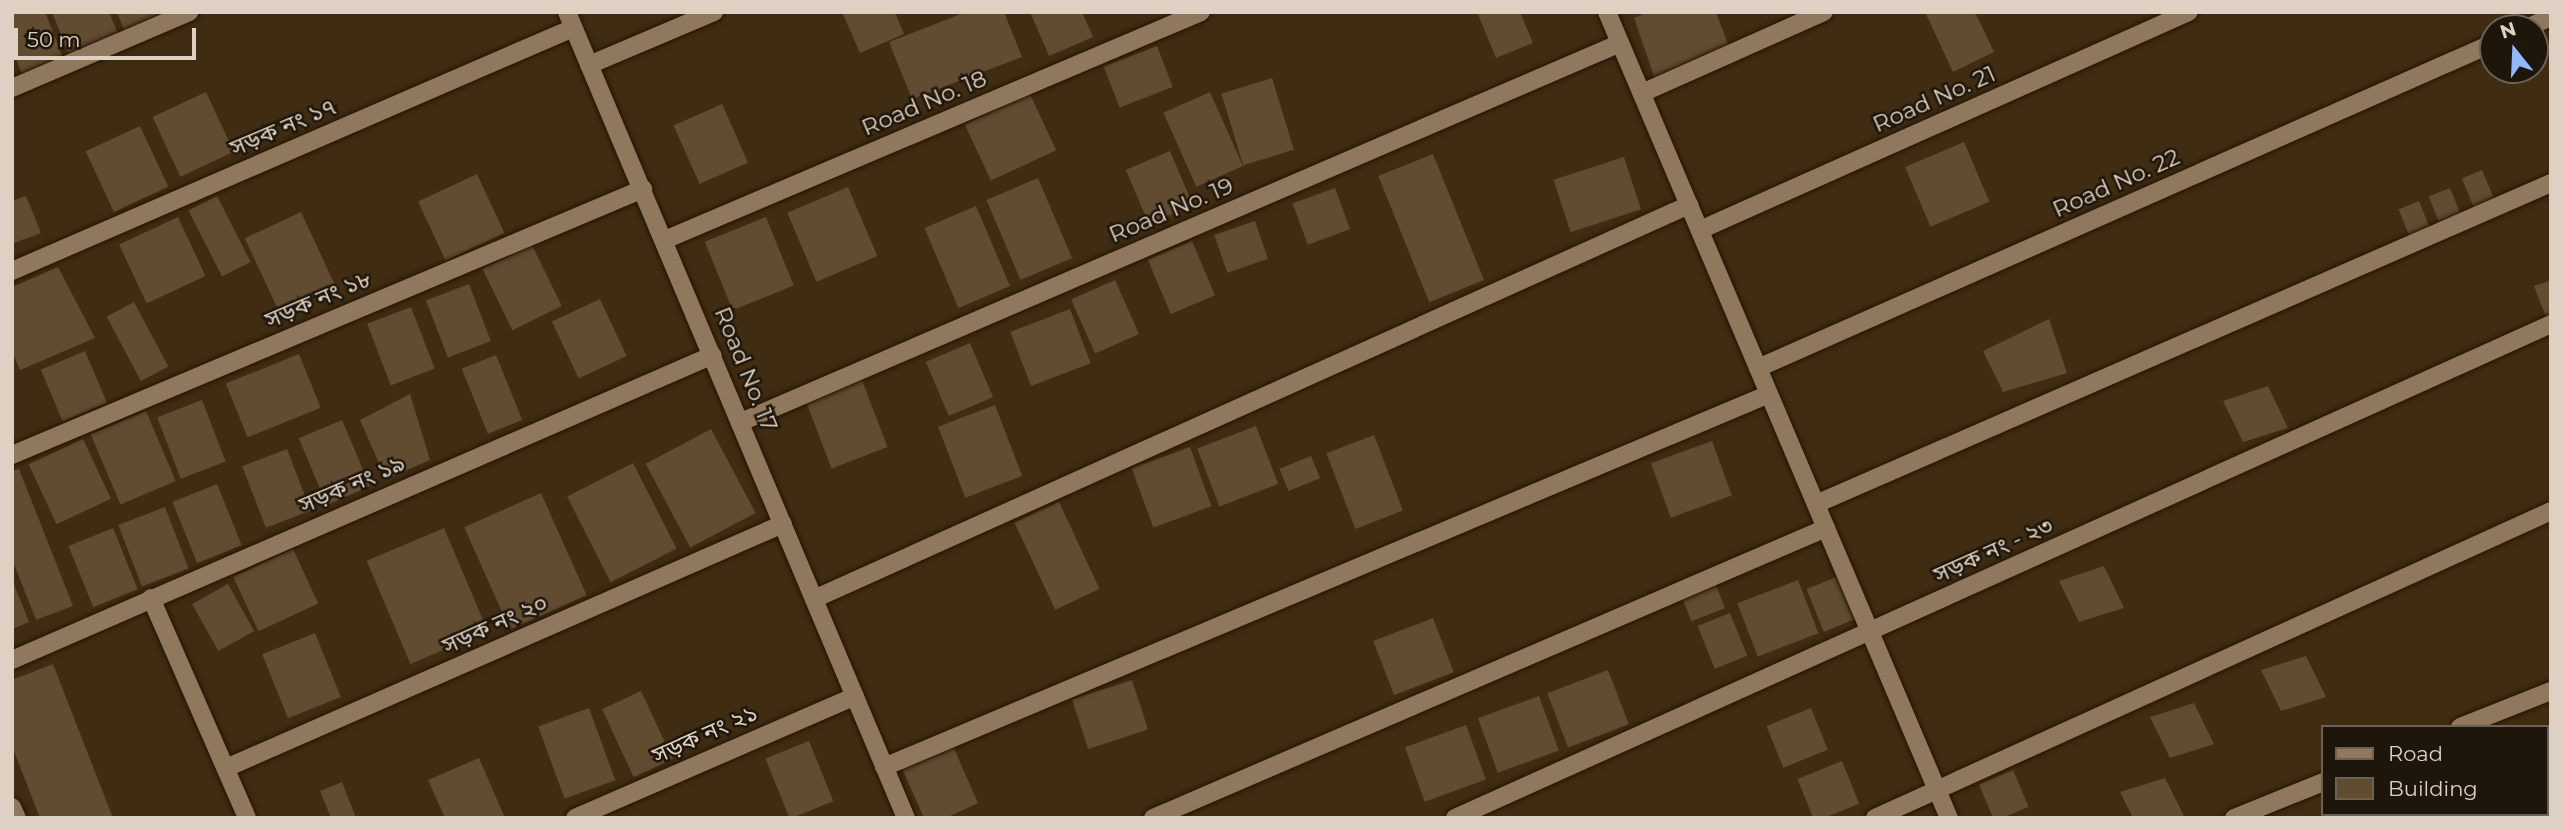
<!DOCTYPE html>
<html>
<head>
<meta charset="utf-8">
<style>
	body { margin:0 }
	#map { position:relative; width:2563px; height:830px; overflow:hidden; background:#3f2c12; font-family:Montserrat,"Noto Sans Bengali",sans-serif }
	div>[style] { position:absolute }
	.building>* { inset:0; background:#614b31; transform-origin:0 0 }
	.roads { filter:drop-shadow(0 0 2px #261300) drop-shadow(0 0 2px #261300) }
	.minor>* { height:18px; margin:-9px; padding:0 9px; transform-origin:9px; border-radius:9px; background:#8f785d }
	.tertiary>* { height:18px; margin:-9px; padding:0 9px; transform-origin:9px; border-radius:9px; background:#8f785d }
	span { translate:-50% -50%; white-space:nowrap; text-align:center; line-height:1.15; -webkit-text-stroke:5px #1f160b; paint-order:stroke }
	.street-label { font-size:23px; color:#ded1c3 }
	.frame { position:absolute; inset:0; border:14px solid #ded1c3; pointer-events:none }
	.legend { position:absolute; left:2321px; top:725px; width:228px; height:91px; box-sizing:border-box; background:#1f160b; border:2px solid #6b6155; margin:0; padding:9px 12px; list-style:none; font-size:21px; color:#ded1c3 }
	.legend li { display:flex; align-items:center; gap:14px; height:35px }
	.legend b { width:35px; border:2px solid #6b6155 }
	.north { position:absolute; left:2479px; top:14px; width:70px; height:70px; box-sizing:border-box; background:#1f160b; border:2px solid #6b6155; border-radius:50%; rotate:342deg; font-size:19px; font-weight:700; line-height:28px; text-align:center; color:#ded1c3 }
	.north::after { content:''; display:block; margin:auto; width:24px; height:32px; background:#94b7fd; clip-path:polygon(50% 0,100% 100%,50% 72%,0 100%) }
	.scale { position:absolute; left:14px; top:28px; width:182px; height:32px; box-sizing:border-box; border:4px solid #ded1c3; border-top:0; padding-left:9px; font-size:21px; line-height:24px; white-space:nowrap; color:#ded1c3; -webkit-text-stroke:5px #1f160b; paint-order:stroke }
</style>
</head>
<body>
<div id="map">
	<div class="building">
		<i style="clip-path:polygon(14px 12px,45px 12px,63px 58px,22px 74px,12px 49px)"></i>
		<i style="clip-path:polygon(52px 12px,109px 12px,119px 36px,70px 58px)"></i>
		<i style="clip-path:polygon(117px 12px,164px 12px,164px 14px,124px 30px)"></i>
		<i style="clip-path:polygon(842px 12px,895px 12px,904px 34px,860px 53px)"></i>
		<i style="clip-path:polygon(966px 12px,1004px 12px,1022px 57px,912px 99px,889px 42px)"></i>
		<i style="clip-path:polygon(1030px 12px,1082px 12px,1093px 37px,1049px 56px)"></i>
		<i style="clip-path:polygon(1477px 12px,1520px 12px,1533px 43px,1496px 58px)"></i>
		<i style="clip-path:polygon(1648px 12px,1716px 12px,1729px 47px,1655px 79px,1634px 18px)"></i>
		<i style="clip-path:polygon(1925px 12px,1975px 12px,1994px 52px,1953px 72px)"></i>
		<i style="left:1157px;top:46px;width:44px;height:57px;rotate:69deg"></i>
		<i style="left:1272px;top:78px;width:75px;height:53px;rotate:73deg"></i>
		<i style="left:206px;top:92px;width:66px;height:59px;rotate:65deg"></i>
		<i style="left:1210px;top:92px;width:81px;height:51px;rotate:66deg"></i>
		<i style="left:1030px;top:94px;width:62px;height:72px;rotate:65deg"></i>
		<i style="left:722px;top:104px;width:64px;height:53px;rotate:66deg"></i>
		<i style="left:140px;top:126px;width:67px;height:60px;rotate:65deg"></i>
		<i style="left:1964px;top:142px;width:65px;height:64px;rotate:67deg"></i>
		<i style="left:1170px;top:151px;width:59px;height:48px;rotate:67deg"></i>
		<i style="left:1433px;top:154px;width:136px;height:59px;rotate:68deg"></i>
		<i style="left:1624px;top:157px;width:55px;height:74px;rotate:72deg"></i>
		<i style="left:2482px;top:170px;width:33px;height:22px;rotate:67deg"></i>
		<i style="left:477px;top:174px;width:65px;height:65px;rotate:65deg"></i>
		<i style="left:1038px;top:178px;width:87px;height:56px;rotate:67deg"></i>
		<i style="left:848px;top:187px;width:75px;height:66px;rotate:67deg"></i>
		<i style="left:1335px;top:188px;width:44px;height:45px;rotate:70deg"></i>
		<i style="left:2450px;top:188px;width:32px;height:23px;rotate:68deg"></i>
		<i style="clip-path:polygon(26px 196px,41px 233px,12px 244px,12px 201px)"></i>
		<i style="left:217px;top:196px;width:74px;height:32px;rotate:63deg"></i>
		<i style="left:2419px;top:201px;width:31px;height:22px;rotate:68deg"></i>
		<i style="left:976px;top:206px;width:87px;height:56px;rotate:67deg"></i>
		<i style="left:301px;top:212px;width:83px;height:62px;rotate:65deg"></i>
		<i style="left:178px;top:217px;width:65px;height:65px;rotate:65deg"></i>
		<i style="left:766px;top:217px;width:74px;height:66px;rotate:68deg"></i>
		<i style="left:1255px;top:221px;width:40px;height:43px;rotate:71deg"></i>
		<i style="left:1192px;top:241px;width:59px;height:48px;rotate:67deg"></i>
		<i style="left:532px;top:245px;width:68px;height:55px;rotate:64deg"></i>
		<i style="clip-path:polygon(58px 267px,95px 338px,20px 370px,12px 351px,12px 287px)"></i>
		<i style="left:1115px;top:280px;width:59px;height:48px;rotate:66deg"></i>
		<i style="clip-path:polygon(2551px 280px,2551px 315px,2546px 317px,2534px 286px)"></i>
		<i style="left:469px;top:284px;width:61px;height:46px;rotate:69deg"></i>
		<i style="left:600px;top:299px;width:63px;height:53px;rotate:65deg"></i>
		<i style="left:134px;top:302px;width:73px;height:31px;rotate:62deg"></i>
		<i style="left:411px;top:307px;width:66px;height:47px;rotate:69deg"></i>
		<i style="left:1070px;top:309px;width:58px;height:64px;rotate:69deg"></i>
		<i style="clip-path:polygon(2049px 319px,2067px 373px,2003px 392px,1983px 351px)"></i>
		<i style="left:970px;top:343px;width:59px;height:48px;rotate:67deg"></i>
		<i style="left:85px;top:351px;width:56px;height:48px;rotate:67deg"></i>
		<i style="left:299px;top:354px;width:58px;height:79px;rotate:68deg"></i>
		<i style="left:496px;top:355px;width:70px;height:37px;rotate:68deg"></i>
		<i style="left:860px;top:375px;width:77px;height:60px;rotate:69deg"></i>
		<i style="clip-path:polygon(2268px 386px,2288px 428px,2243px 442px,2223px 401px)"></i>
		<i style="clip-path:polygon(410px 394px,430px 460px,386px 479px,360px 420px)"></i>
		<i style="left:202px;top:400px;width:66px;height:48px;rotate:69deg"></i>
		<i style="left:995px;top:405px;width:76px;height:61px;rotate:69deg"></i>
		<i style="left:146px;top:411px;width:76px;height:60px;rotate:67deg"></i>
		<i style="left:342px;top:420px;width:72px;height:47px;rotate:67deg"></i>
		<i style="left:1256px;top:426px;width:62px;height:63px;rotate:69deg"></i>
		<i style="left:711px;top:429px;width:95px;height:74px;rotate:62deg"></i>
		<i style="left:1374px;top:435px;width:81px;height:51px;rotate:69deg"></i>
		<i style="left:83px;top:439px;width:66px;height:60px;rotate:65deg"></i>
		<i style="left:1712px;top:441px;width:58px;height:65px;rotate:70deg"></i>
		<i style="left:1190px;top:447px;width:63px;height:62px;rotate:70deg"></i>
		<i style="left:287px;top:449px;width:66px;height:48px;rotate:69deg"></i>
		<i style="left:1311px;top:456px;width:24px;height:34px;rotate:68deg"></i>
		<i style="left:633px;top:463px;width:96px;height:74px;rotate:63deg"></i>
		<i style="clip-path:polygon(19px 469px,73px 606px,36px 620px,12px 559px,12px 471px)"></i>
		<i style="left:217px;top:484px;width:66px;height:48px;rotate:68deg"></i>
		<i style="left:541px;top:493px;width:112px;height:84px;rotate:66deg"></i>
		<i style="left:1059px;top:502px;width:96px;height:49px;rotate:65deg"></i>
		<i style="left:165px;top:507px;width:66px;height:50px;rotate:69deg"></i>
		<i style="left:113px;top:528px;width:66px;height:48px;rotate:68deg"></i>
		<i style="left:444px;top:528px;width:112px;height:84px;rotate:67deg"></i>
		<i style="left:293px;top:549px;width:60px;height:66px;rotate:65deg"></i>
		<i style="clip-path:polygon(2104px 566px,2124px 608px,2079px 622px,2059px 581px)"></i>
		<i style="left:1839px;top:576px;width:46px;height:35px;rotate:68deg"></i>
		<i style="clip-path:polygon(12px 579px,29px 622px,12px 629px)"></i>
		<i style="left:1798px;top:580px;width:57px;height:65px;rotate:69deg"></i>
		<i style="left:228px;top:584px;width:54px;height:41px;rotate:61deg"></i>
		<i style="left:1716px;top:585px;width:25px;height:36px;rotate:69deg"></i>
		<i style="left:1730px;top:613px;width:46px;height:35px;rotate:68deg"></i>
		<i style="left:1433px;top:618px;width:58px;height:64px;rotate:69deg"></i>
		<i style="left:315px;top:633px;width:69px;height:57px;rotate:68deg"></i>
		<i style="clip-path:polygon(2306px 656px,2326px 697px,2281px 711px,2261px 670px)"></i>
		<i style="clip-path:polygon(53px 664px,113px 818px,40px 818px,12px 746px,12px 680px)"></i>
		<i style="left:1608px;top:670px;width:58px;height:65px;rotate:69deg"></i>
		<i style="left:1132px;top:680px;width:52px;height:63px;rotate:72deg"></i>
		<i style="left:641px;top:691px;width:75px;height:43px;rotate:65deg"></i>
		<i style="left:1539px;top:696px;width:58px;height:65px;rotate:70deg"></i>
		<i style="clip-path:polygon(2194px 703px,2214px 744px,2170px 758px,2150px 717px)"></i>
		<i style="left:589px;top:708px;width:77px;height:54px;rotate:70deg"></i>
		<i style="left:1811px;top:708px;width:45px;height:48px;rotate:68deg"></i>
		<i style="left:1466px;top:725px;width:58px;height:65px;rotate:70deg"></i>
		<i style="left:809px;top:741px;width:65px;height:47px;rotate:68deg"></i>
		<i style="clip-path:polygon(952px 744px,978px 803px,946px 818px,924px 818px,901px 766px)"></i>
		<i style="clip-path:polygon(479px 758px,505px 818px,445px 818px,428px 780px)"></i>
		<i style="left:1842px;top:761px;width:46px;height:48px;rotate:68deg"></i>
		<i style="left:2013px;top:770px;width:40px;height:37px;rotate:67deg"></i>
		<i style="clip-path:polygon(2165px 778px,2185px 818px,2133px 818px,2120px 792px)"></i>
		<i style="clip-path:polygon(342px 782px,356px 818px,331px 818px,320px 791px)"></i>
	</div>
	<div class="roads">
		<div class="minor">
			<i style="left:567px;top:12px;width:874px;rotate:67.19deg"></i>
			<i style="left:1607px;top:12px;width:876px;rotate:67.01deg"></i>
			<i style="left:2527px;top:28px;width:26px;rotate:-25deg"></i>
			<i style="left:589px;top:65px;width:136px;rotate:-23deg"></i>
			<i style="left:12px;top:88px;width:193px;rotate:-23.2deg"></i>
			<i style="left:1642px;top:93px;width:199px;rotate:-24deg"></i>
			<i style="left:1700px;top:230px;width:535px;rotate:-24.03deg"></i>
			<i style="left:667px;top:239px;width:580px;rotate:-23.03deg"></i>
			<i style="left:12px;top:271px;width:611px;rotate:-23.42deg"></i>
			<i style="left:1758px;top:368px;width:804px;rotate:-23.85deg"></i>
			<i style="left:741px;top:422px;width:957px;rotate:-23.32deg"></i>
			<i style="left:12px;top:455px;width:685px;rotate:-22.86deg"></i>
			<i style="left:1816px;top:504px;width:802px;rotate:-23.59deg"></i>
			<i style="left:151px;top:598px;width:240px;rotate:66.4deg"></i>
			<i style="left:814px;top:599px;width:960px;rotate:-24.24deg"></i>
			<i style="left:12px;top:660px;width:764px;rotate:-23.51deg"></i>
			<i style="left:2460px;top:727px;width:98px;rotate:-21.6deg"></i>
			<i style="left:884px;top:767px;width:960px;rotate:-22.85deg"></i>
			<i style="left:226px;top:768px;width:608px;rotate:-23.66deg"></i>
			<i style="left:575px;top:818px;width:305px;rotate:-23.5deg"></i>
			<i style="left:1153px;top:818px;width:733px;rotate:-23.31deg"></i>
			<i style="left:1455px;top:818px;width:1202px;rotate:-24.26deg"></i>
			<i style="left:1875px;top:818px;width:742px;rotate:-24.42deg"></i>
			<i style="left:2234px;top:818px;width:96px;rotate:-22deg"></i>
		</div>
		<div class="tertiary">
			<i style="left:12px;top:807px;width:12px;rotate:66deg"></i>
		</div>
	</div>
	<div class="street-label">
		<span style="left:1934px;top:99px;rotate:-24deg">Road No. 21</span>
		<span style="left:924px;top:103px;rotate:-23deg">Road No. 18</span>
		<span style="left:283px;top:127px;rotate:-23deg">সড়ক নং ১৭</span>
		<span style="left:2116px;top:183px;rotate:-24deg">Road No. 22</span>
		<span style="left:1171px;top:210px;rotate:-23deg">Road No. 19</span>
		<span style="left:318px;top:299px;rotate:-23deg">সড়ক নং ১৮</span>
		<span style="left:746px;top:369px;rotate:68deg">Road No. 17</span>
		<span style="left:352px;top:484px;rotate:-23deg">সড়ক নং ১৯</span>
		<span style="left:1993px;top:550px;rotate:-24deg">সড়ক নং - ২৩</span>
		<span style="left:495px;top:624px;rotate:-24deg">সড়ক নং ২০</span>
		<span style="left:705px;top:734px;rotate:-24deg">সড়ক নং ২১</span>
	</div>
	<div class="frame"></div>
	<ul class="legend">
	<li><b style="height:9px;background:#8f785d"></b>Road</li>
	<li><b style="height:19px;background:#614b31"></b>Building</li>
	</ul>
	<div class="north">N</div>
	<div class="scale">50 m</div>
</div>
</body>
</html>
